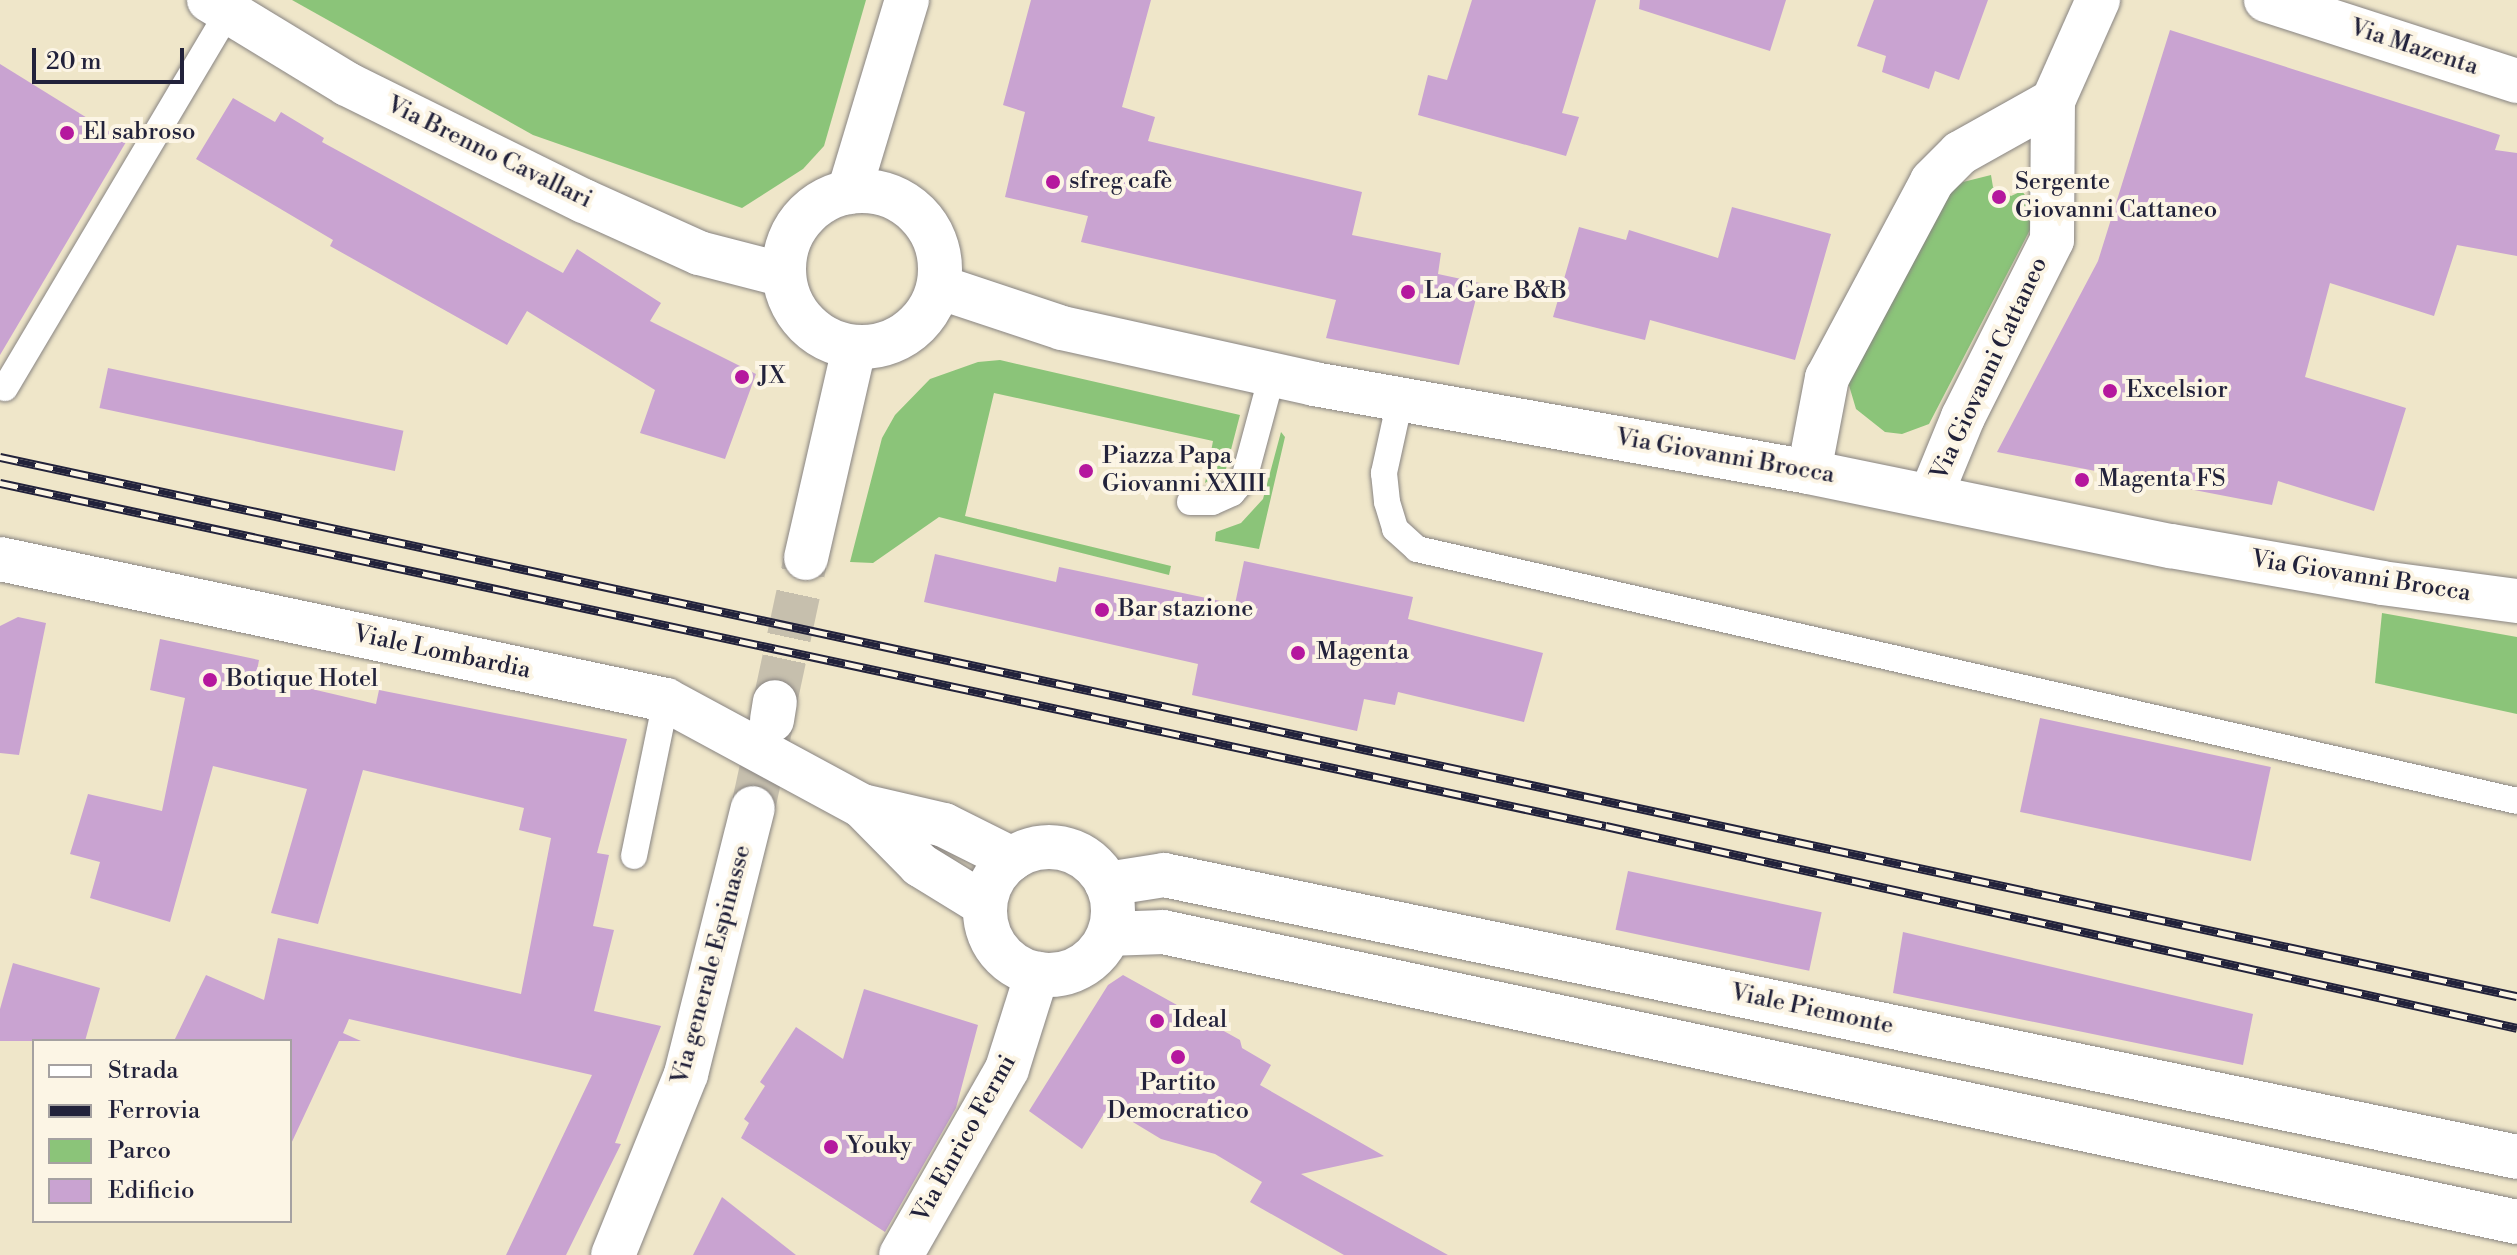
<!DOCTYPE html>
<html>
<head>
<meta charset="utf-8">
<style>
	body { margin:0 }
	#map { position:relative; width:2517px; height:1255px; overflow:hidden; background:#efe6c9; font-family:"Libre Bodoni",serif }
	div>[style] { position:absolute }
	.green>* { inset:0; background:#8bc479 }
	.building>* { inset:0; background:#c9a3d1; transform-origin:0 0 }
	.tertiary-tunnel>* { height:44px; margin-top:-22px; transform-origin:0; background:repeating-linear-gradient(90deg,#c6bfad 0 44px,transparent 0 66px) }
	.roads { filter:drop-shadow(0 0 2px #888482) drop-shadow(0 0 2px #888482) }
	.service>* { height:26px; margin:-13px; padding:0 13px; transform-origin:13px; border-radius:13px; background:#fff }
	.minor>* { height:44px; margin:-22px; padding:0 22px; transform-origin:22px; border-radius:22px; background:#fff }
	.tertiary>* { height:44px; margin:-22px; padding:0 22px; transform-origin:22px; border-radius:22px; background:#fff }
	.tertiary>.ring { margin:-22px; padding:0; box-sizing:content-box; background:none; border:44px solid #fff; border-radius:50% }
	.rail>* { height:9px; margin-top:-4.5px; transform-origin:0; background:repeating-linear-gradient(90deg,#fcf5e5 0 18px,#22223b 0 36px); box-sizing:border-box; border-block:2px solid #22223b }
	.dots>* { width:22px; height:22px; translate:-50% -50%; box-sizing:border-box; border:4px solid #fcf5e5; border-radius:50% }
	span { translate:-50% -50%; white-space:nowrap; text-align:center; line-height:1.15; -webkit-text-stroke:8px #fcf5e5; paint-order:stroke }
	.street-label { font-size:24px; color:#22223b }
	.poi-label { font-size:24px; color:#22223b }
	.left { translate:0 -50%; text-align:left }
	.legend { position:absolute; left:32px; top:1039px; width:260px; height:184px; box-sizing:border-box; background:#fcf5e5; border:2px solid #a5a1a1; margin:0; padding:10px 14px; list-style:none; font-size:24px; color:#22223b }
	.legend li { display:flex; align-items:center; gap:16px; height:40px }
	.legend b { width:40px; border:2px solid #a5a1a1 }
	.scale { position:absolute; left:32px; top:48px; width:152px; height:36px; box-sizing:border-box; border:4px solid #22223b; border-top:0; padding-left:10px; font-size:24px; line-height:28px; white-space:nowrap; color:#22223b; -webkit-text-stroke:6px #fcf5e5; paint-order:stroke }
</style>
</head>
<body>
<div id="map">
	<div class="green">
		<i style="clip-path:polygon(292px 0,866px 0,824px 146px,803px 169px,742px 208px,533px 135px)"></i>
		<i style="clip-path:polygon(1991px 175px,1993px 187px,2011px 196px,2022px 191px,2030px 202px,2032px 226px,1929px 424px,1902px 434px,1885px 432px,1856px 409px,1848px 382px,1949px 193px,1963px 182px)"></i>
		<i style="clip-path:polygon(1000px 360px,1240px 415px,1226px 469px,1205px 483px,1213px 441px,994px 393px,965px 516px,1171px 566px,1169px 575px,939px 517px,873px 563px,850px 562px,882px 438px,895px 415px,930px 379px,978px 362px)"></i>
		<i style="clip-path:polygon(1281px 432px,1285px 437px,1259px 549px,1215px 541px,1216px 532px,1241px 523px,1263px 499px)"></i>
		<i style="clip-path:polygon(2382px 613px,2517px 637px,2517px 714px,2375px 683px)"></i>
	</div>
	<div class="building">
		<i style="clip-path:polygon(1031px 0,1151px 0,1122px 107px,1155px 117px,1148px 141px,1362px 192px,1352px 235px,1441px 253px,1438px 274px,1480px 283px,1459px 365px,1326px 338px,1336px 300px,1081px 242px,1088px 216px,1005px 197px,1025px 112px,1003px 105px)"></i>
		<i style="clip-path:polygon(1472px 0,1596px 0,1562px 113px,1579px 117px,1566px 156px,1418px 115px,1428px 75px,1447px 80px)"></i>
		<i style="clip-path:polygon(1640px 0,1786px 0,1770px 51px,1639px 9px)"></i>
		<i style="clip-path:polygon(1874px 0,1988px 0,1959px 80px,1935px 71px,1929px 89px,1882px 72px,1886px 56px,1857px 46px)"></i>
		<i style="clip-path:polygon(2170px 30px,2500px 135px,2495px 150px,2517px 153px,2517px 256px,2457px 245px,2434px 316px,2330px 283px,2305px 377px,2406px 408px,2374px 511px,2278px 481px,2272px 505px,1997px 452px,2098px 261px)"></i>
		<i style="clip-path:polygon(0 64px,126px 142px,0 355px)"></i>
		<i style="clip-path:polygon(233px 98px,275px 122px,281px 112px,324px 138px,322px 142px,563px 273px,577px 249px,661px 303px,650px 321px,756px 374px,725px 459px,640px 433px,655px 390px,527px 311px,507px 345px,330px 246px,333px 240px,196px 159px)"></i>
		<i style="clip-path:polygon(1732px 207px,1831px 234px,1795px 360px,1650px 320px,1645px 340px,1553px 317px,1579px 227px,1626px 240px,1629px 230px,1718px 258px)"></i>
		<i style="left:108px;top:368px;width:302px;height:41px;rotate:12deg"></i>
		<i style="clip-path:polygon(935px 554px,1056px 582px,1059px 567px,1235px 604px,1244px 561px,1413px 597px,1408px 619px,1543px 653px,1524px 722px,1398px 692px,1395px 705px,1364px 699px,1357px 731px,1192px 695px,1198px 664px,924px 602px)"></i>
		<i style="clip-path:polygon(18px 617px,46px 623px,19px 755px,0 753px,0 626px)"></i>
		<i style="clip-path:polygon(160px 639px,259px 660px,256px 676px,376px 704px,379px 690px,627px 739px,597px 853px,609px 855px,593px 926px,614px 930px,594px 1011px,661px 1026px,615px 1143px,621px 1144px,566px 1255px,506px 1255px,592px 1075px,349px 1019px,343px 1033px,361px 1041px,339px 1041px,290px 1146px,290px 1041px,174px 1041px,206px 975px,264px 1000px,278px 938px,521px 994px,551px 838px,519px 830px,524px 808px,363px 770px,318px 924px,271px 913px,307px 789px,213px 766px,170px 922px,90px 898px,100px 862px,70px 854px,88px 794px,162px 811px,185px 698px,150px 690px)"></i>
		<i style="left:2040px;top:718px;width:236px;height:96px;rotate:12deg"></i>
		<i style="left:1628px;top:871px;width:198px;height:60px;rotate:12deg"></i>
		<i style="clip-path:polygon(1903px 932px,2253px 1014px,2243px 1065px,1893px 993px)"></i>
		<i style="clip-path:polygon(13px 963px,100px 988px,85px 1041px,0 1041px,0 1009px)"></i>
		<i style="clip-path:polygon(1123px 975px,1240px 1040px,1242px 1048px,1271px 1065px,1260px 1085px,1384px 1156px,1301px 1174px,1448px 1255px,1344px 1255px,1250px 1202px,1262px 1182px,1215px 1154px,1161px 1139px,1108px 1107px,1082px 1149px,1029px 1111px,1108px 985px)"></i>
		<i style="clip-path:polygon(864px 989px,978px 1025px,956px 1108px,885px 1232px,741px 1138px,749px 1123px,744px 1119px,765px 1086px,760px 1082px,796px 1027px,843px 1059px)"></i>
		<i style="clip-path:polygon(722px 1197px,796px 1255px,693px 1255px)"></i>
	</div>
	<div class="tertiary-tunnel">
		<i style="left:775px;top:702px;width:147px;rotate:-77.9deg"></i>
		<i style="left:753px;top:808px;width:90px;rotate:-77.8deg"></i>
	</div>
	<div class="roads">
		<div class="service">
			<i style="left:5px;top:388px;width:436px;rotate:-59.3deg"></i>
			<i style="left:1400px;top:400px;width:75px;rotate:102.4deg"></i>
			<i style="left:1384px;top:473px;width:29px;rotate:84deg"></i>
			<i style="left:1387px;top:502px;width:28px;rotate:73deg"></i>
			<i style="left:1395px;top:529px;width:30px;rotate:42deg"></i>
			<i style="left:1417px;top:549px;width:1128px;rotate:12.9deg"></i>
			<i style="left:1190px;top:502px;width:22px"></i>
			<i style="left:1212px;top:502px;width:22px;rotate:-24deg"></i>
			<i style="left:1232px;top:493px;width:18px;rotate:-49deg"></i>
			<i style="left:1244px;top:479px;width:108px;rotate:-74.9deg"></i>
			<i style="left:634px;top:856px;width:159px;rotate:-78.4deg"></i>
		</div>
		<div class="minor">
			<i style="left:2266px;top:0;width:264px;rotate:17.9deg"></i>
			<i style="left:849px;top:192px;width:201px;rotate:-73.2deg"></i>
			<i style="left:1809px;top:472px;width:96px;rotate:-79.2deg"></i>
			<i style="left:1827px;top:378px;width:223px;rotate:-61.9deg"></i>
			<i style="left:1932px;top:181px;width:40px;rotate:-45deg"></i>
			<i style="left:1960px;top:153px;width:107px;rotate:-29.2deg"></i>
			<i style="left:1931px;top:495px;width:84px;rotate:-67.7deg"></i>
			<i style="left:1963px;top:417px;width:198px;rotate:-63.3deg"></i>
			<i style="left:2052px;top:240px;width:139px;rotate:-89.6deg"></i>
			<i style="left:2053px;top:101px;width:111px;rotate:-66deg"></i>
			<i style="left:0;top:559px;width:681px;rotate:11.95deg"></i>
			<i style="left:666px;top:700px;width:223px;rotate:28.4deg"></i>
			<i style="left:862px;top:806px;width:84px;rotate:13deg"></i>
			<i style="left:944px;top:825px;width:76px;rotate:26.6deg"></i>
			<i style="left:862px;top:806px;width:83px;rotate:45.5deg"></i>
			<i style="left:920px;top:865px;width:76px;rotate:31.6deg"></i>
		</div>
		<div class="tertiary">
			<i style="left:209px;top:0;width:162px;rotate:31.3deg"></i>
			<i style="left:347px;top:84px;width:264px;rotate:26.3deg"></i>
			<i style="left:584px;top:201px;width:126px;rotate:24.3deg"></i>
			<i style="left:699px;top:253px;width:88px;rotate:14.5deg"></i>
			<i class="ring" style="left:784px;top:191px;width:112px;height:112px"></i>
			<i style="left:939px;top:287px;width:130px;rotate:18.4deg"></i>
			<i style="left:1062px;top:328px;width:258px;rotate:12.5deg"></i>
			<i style="left:1314px;top:384px;width:503px;rotate:10.08deg"></i>
			<i style="left:1809px;top:472px;width:369px;rotate:11.6deg"></i>
			<i style="left:2171px;top:546px;width:214px;rotate:9.9deg"></i>
			<i style="left:2382px;top:583px;width:136px;rotate:7.6deg"></i>
			<i style="left:806px;top:558px;width:215px;rotate:-77.1deg"></i>
			<i style="left:772px;top:720px;width:18px;rotate:-81deg"></i>
			<i class="ring" style="left:985px;top:847px;width:84px;height:84px"></i>
			<i style="left:1107px;top:884px;width:58px;rotate:-9deg"></i>
			<i style="left:1164px;top:875px;width:1382px;rotate:11.77deg"></i>
			<i style="left:1109px;top:934px;width:54px;rotate:-2.1deg"></i>
			<i style="left:1163px;top:932px;width:1385px;rotate:12.09deg"></i>
			<i style="left:613px;top:1255px;width:195px;rotate:-68deg"></i>
			<i style="left:686px;top:1074px;width:274px;rotate:-75.9deg"></i>
			<i style="left:901px;top:1255px;width:214px;rotate:-60.3deg"></i>
			<i style="left:1007px;top:1069px;width:100px;rotate:-72.5deg"></i>
		</div>
	</div>
	<div class="rail">
		<i style="left:0;top:457px;width:2574px;rotate:12.09deg"></i>
		<i style="left:0;top:483px;width:1642px;rotate:12.06deg"></i>
		<i style="left:1606px;top:826px;width:933px;rotate:12.5deg"></i>
	</div>
	<div class="dots">
		<i style="left:67px;top:133px;background:#b5179e"></i>
		<i style="left:1053px;top:182px;background:#b5179e"></i>
		<i style="left:1999px;top:197px;background:#b5179e"></i>
		<i style="left:1408px;top:292px;background:#b5179e"></i>
		<i style="left:742px;top:377px;background:#b5179e"></i>
		<i style="left:2110px;top:391px;background:#b5179e"></i>
		<i style="left:1086px;top:471px;background:#b5179e"></i>
		<i style="left:2082px;top:480px;background:#b5179e"></i>
		<i style="left:1102px;top:610px;background:#b5179e"></i>
		<i style="left:1298px;top:653px;background:#b5179e"></i>
		<i style="left:210px;top:680px;background:#b5179e"></i>
		<i style="left:1157px;top:1021px;background:#b5179e"></i>
		<i style="left:1178px;top:1057px;background:#b5179e"></i>
		<i style="left:831px;top:1147px;background:#b5179e"></i>
	</div>
	<div class="street-label">
		<span style="left:2414px;top:48px;rotate:18deg">Via Mazenta</span>
		<span style="left:489px;top:153px;rotate:26deg">Via Brenno Cavallari</span>
		<span style="left:1990px;top:369px;rotate:-65deg">Via Giovanni Cattaneo</span>
		<span style="left:1725px;top:457px;rotate:10deg">Via Giovanni Brocca</span>
		<span style="left:2361px;top:577px;rotate:9deg">Via Giovanni Brocca</span>
		<span style="left:442px;top:653px;rotate:12deg">Viale Lombardia</span>
		<span style="left:712px;top:965px;rotate:-75deg">Via generale Espinasse</span>
		<span style="left:1812px;top:1010px;rotate:12deg">Viale Piemonte</span>
		<span style="left:965px;top:1139px;rotate:-61deg">Via Enrico Fermi</span>
	</div>
	<div class="poi-label">
		<span class="left" style="left:83px;top:133px">El sabroso</span>
		<span class="left" style="left:1069px;top:182px">sfreg cafè</span>
		<span class="left" style="left:2015px;top:197px">Sergente<br>Giovanni Cattaneo</span>
		<span class="left" style="left:1424px;top:292px">La Gare B&amp;B</span>
		<span class="left" style="left:758px;top:377px">JX</span>
		<span class="left" style="left:2126px;top:391px">Excelsior</span>
		<span class="left" style="left:1102px;top:471px">Piazza Papa<br>Giovanni XXIII</span>
		<span class="left" style="left:2098px;top:480px">Magenta FS</span>
		<span class="left" style="left:1118px;top:610px">Bar stazione</span>
		<span class="left" style="left:1316px;top:653px">Magenta</span>
		<span class="left" style="left:226px;top:680px">Botique Hotel</span>
		<span class="left" style="left:1173px;top:1021px">Ideal</span>
		<span style="left:1178px;top:1098px">Partito<br>Democratico</span>
		<span class="left" style="left:847px;top:1147px">Youky</span>
	</div>
	<ul class="legend">
	<li><b style="height:10px;background:#fff"></b>Strada</li>
	<li><b style="height:10px;background:#22223b"></b>Ferrovia</li>
	<li><b style="height:22px;background:#8bc479"></b>Parco</li>
	<li><b style="height:22px;background:#c9a3d1"></b>Edificio</li>
	</ul>
	<div class="scale">20 m</div>
</div>
</body>
</html>
